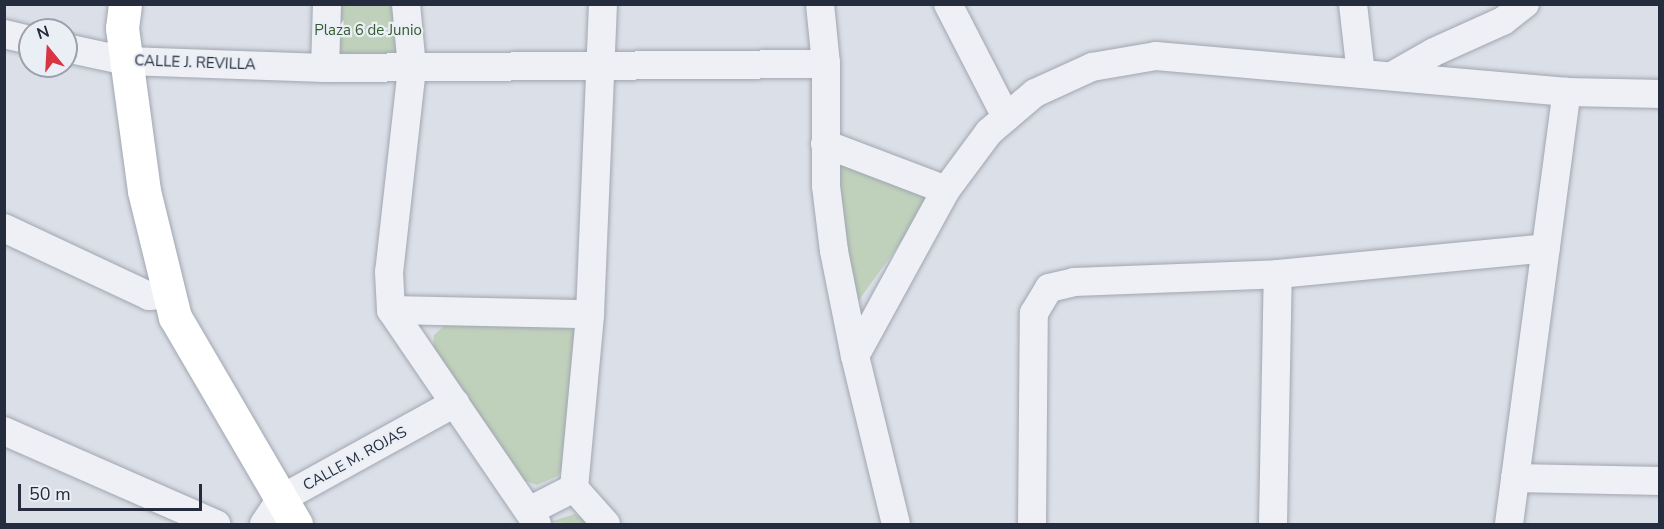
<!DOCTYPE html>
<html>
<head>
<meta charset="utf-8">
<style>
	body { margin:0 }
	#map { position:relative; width:1664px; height:529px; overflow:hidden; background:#dbdfe7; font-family:"Nunito Sans",sans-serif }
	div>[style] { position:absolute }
	.green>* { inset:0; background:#c0d1bb }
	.roads { filter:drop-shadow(0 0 2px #a0a6b1) drop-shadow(0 0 2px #a0a6b1) }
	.street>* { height:28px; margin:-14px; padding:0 14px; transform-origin:14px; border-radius:14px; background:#eef0f5 }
	.secondary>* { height:33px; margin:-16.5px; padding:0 16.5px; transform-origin:16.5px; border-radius:16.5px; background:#fff }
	span { translate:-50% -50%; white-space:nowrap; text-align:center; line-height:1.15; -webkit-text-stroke:4.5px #eaeef5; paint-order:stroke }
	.park-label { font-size:15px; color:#365b30 }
	.street-label { font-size:15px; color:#242c3e }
	.frame { position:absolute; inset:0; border:6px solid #242c3e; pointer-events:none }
	.north { position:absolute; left:18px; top:18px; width:60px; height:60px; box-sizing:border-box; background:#eaeef5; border:2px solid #9ba0ac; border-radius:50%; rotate:342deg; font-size:16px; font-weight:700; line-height:24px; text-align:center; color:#242c3e }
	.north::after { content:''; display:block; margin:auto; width:21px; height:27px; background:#d83444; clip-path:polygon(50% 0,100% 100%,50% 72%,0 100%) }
	.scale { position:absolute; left:18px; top:484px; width:184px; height:27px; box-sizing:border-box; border:3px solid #242c3e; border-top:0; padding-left:8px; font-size:18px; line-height:21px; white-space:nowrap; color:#242c3e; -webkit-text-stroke:4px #eaeef5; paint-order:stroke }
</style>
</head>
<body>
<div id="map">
	<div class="green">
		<i style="clip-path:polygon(341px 5px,394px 5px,398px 60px,340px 56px)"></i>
		<i style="clip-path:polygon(834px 157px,934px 196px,851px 311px)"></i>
		<i style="clip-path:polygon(446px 324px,562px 326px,575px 331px,568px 460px,558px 476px,537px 485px,520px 479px,433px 349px,434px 335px)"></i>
		<i style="clip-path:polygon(575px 514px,591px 524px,550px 522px)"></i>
	</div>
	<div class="roads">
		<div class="street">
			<i style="left:406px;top:4px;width:64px;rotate:84.6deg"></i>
			<i style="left:412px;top:68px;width:205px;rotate:96.4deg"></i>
			<i style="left:389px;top:272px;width:38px;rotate:87deg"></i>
			<i style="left:391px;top:310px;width:259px;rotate:55.7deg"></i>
			<i style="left:820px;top:4px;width:60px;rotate:84.3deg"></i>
			<i style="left:826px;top:64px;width:122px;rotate:90deg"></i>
			<i style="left:826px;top:186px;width:65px;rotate:83deg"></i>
			<i style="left:834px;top:251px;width:107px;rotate:78.7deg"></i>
			<i style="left:855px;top:356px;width:173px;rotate:76.3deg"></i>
			<i style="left:948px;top:4px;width:127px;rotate:62.8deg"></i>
			<i style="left:1353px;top:4px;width:70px;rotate:83.5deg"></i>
			<i style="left:4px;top:34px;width:27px;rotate:13deg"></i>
			<i style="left:66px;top:48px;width:61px;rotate:12.2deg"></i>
			<i style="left:126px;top:61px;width:199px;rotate:2deg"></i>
			<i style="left:325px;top:68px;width:501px;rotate:-0.46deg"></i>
			<i style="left:325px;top:68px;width:64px;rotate:-88.2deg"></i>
			<i style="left:1392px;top:76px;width:48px;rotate:-29.7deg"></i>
			<i style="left:1434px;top:52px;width:76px;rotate:-24.2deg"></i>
			<i style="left:1503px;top:21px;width:28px;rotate:-38deg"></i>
			<i style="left:825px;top:144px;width:129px;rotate:20.8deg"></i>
			<i style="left:4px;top:228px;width:160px;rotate:25.1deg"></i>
			<i style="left:149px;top:296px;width:21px;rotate:-5deg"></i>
			<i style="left:391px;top:310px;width:199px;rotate:1.2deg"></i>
			<i style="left:855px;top:356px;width:189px;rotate:-61.3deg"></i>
			<i style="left:946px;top:190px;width:72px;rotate:-53.4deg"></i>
			<i style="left:989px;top:132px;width:60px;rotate:-40.3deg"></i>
			<i style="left:1035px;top:93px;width:63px;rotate:-24.5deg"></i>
			<i style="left:1092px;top:67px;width:65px;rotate:-9.8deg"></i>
			<i style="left:1156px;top:56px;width:413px;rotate:5deg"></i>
			<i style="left:1567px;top:92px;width:93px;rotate:1.2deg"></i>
			<i style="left:4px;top:431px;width:232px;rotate:23.7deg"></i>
			<i style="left:1515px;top:478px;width:145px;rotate:1.2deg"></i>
			<i style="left:574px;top:488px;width:48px;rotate:48.4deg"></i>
			<i style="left:529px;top:511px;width:51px;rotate:-27.1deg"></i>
			<i style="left:574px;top:488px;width:175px;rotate:-84.7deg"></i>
			<i style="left:590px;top:314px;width:310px;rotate:-87.6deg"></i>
			<i style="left:264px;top:524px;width:30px;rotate:-56deg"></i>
			<i style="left:281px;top:499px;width:199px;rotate:-28.9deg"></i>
			<i style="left:1032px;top:524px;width:211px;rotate:-89.5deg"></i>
			<i style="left:1034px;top:313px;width:29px;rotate:-59deg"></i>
			<i style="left:1049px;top:288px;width:26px;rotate:-13deg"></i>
			<i style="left:1074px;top:282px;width:204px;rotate:-2.2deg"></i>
			<i style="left:1278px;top:274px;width:269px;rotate:-5.5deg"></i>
			<i style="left:1273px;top:524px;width:250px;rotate:-88.9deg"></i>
			<i style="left:1509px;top:524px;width:436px;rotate:-82.4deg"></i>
		</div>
		<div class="secondary">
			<i style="left:125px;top:4px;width:24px;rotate:97deg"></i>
			<i style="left:122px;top:28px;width:164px;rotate:82.3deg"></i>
			<i style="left:144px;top:191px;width:130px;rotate:76.2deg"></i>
			<i style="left:175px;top:317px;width:240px;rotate:59.7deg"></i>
		</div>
	</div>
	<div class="park-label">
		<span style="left:368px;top:31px">Plaza 6 de Junio</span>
	</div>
	<div class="street-label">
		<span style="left:195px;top:63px;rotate:2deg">CALLE J. REVILLA</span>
		<span style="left:355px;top:459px;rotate:-29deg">CALLE M. ROJAS</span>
	</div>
	<div class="frame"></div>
	<div class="north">N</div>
	<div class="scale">50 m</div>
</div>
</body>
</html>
